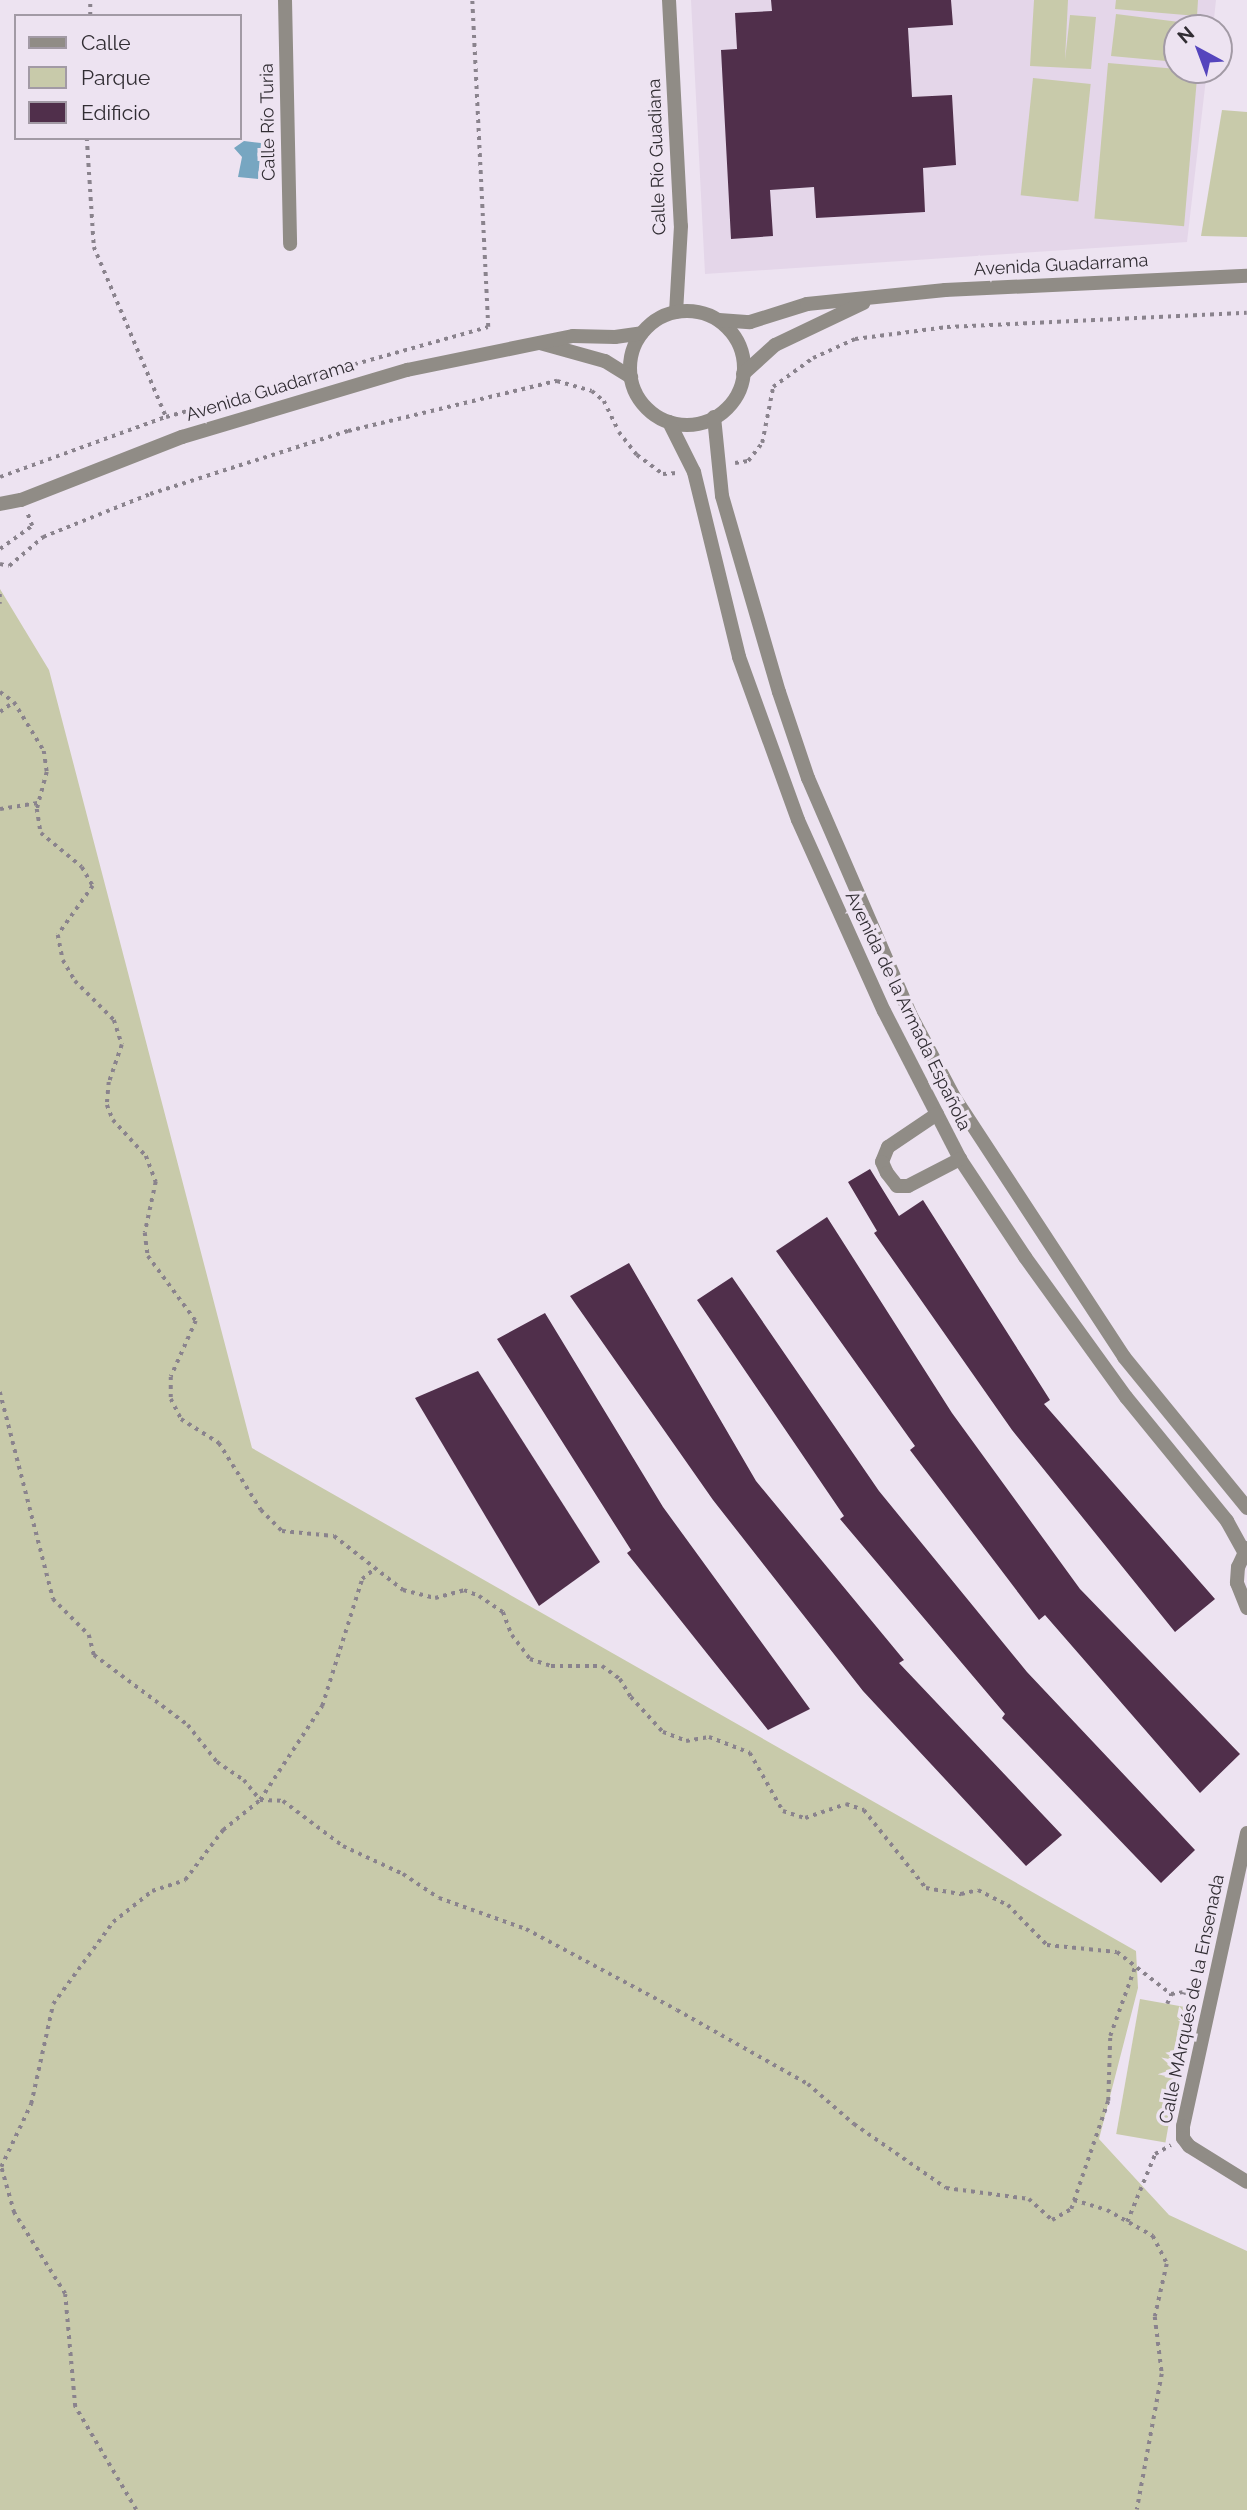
<!DOCTYPE html>
<html>
<head>
<meta charset="utf-8">
<style>
	body { margin:0 }
	#map { position:relative; width:1247px; height:2510px; overflow:hidden; background:#ede3f1; font-family:Raleway,sans-serif }
	div>[style] { position:absolute }
	.built>* { inset:0; background:#e4d6e9 }
	.green>* { inset:0; background:#c8caaa; transform-origin:0 0 }
	.water>* { inset:0; background:#77a6c1 }
	.building>* { inset:0; background:#502f4b }
	.path>* { height:3.5px; margin-top:-1.75px; transform-origin:0; background:repeating-linear-gradient(90deg,#8a838d 0 3.5px,transparent 0 8.5px) }
	.minor>* { height:14px; margin:-7px; padding:0 7px; transform-origin:7px; border-radius:7px; background:#908c86 }
	.minor>.ring { margin:-7px; padding:0; box-sizing:content-box; background:none; border:14px solid #908c86; border-radius:50% }
	span { translate:-50% -50%; white-space:nowrap; text-align:center; line-height:1.15; -webkit-text-stroke:7px #ede3f1; paint-order:stroke }
	.street-label { font-size:18px; color:#312d33 }
	.legend { position:absolute; left:14px; top:14px; width:228px; height:126px; box-sizing:border-box; background:#ede3f1; border:2px solid #a29aa5; margin:0; padding:9px 12px; list-style:none; font-size:21px; color:#312d33 }
	.legend li { display:flex; align-items:center; gap:14px; height:35px }
	.legend b { width:35px; border:2px solid #a29aa5 }
	.north { position:absolute; left:1163px; top:14px; width:70px; height:70px; box-sizing:border-box; background:#ede3f1; border:2px solid #a29aa5; border-radius:50%; rotate:319deg; font-size:19px; font-weight:700; line-height:28px; text-align:center; color:#312d33 }
	.north::after { content:''; display:block; margin:auto; width:24px; height:32px; background:#5545bd; clip-path:polygon(50% 0,100% 100%,50% 72%,0 100%) }
</style>
</head>
<body>
<div id="map">
	<div class="built">
		<i style="clip-path:polygon(691px 0,1216px 0,1213px 28px,1177px 28px,1177px 70px,1207px 70px,1187px 242px,705px 274px)"></i>
	</div>
	<div class="green">
		<i style="clip-path:polygon(1034px 0,1068px 0,1065px 60px,1070px 15px,1096px 17px,1091px 69px,1030px 66px)"></i>
		<i style="clip-path:polygon(1116px 0,1198px 0,1197px 16px,1115px 9px)"></i>
		<i style="clip-path:polygon(1116px 14px,1195px 24px,1195px 28px,1177px 28px,1177px 62px,1111px 56px)"></i>
		<i style="left:1108px;top:63px;width:90px;height:156px;rotate:5deg"></i>
		<i style="left:1033px;top:78px;width:58px;height:118px;rotate:6deg"></i>
		<i style="clip-path:polygon(1222px 110px,1247px 112px,1247px 237px,1201px 236px)"></i>
		<i style="clip-path:polygon(0 589px,49px 670px,252px 1448px,1136px 1951px,1138px 1988px,1099px 2139px,1169px 2215px,1247px 2251px,1247px 2510px,0 2510px)"></i>
		<i style="left:1140px;top:1999px;width:50px;height:137px;rotate:10deg"></i>
	</div>
	<div class="water">
		<i style="clip-path:polygon(244px 141px,261px 143px,258px 179px,238px 177px,242px 157px,234px 148px)"></i>
	</div>
	<div class="building">
		<i style="clip-path:polygon(771px 0,951px 0,953px 25px,908px 28px,912px 97px,952px 95px,956px 165px,923px 168px,925px 212px,816px 218px,814px 187px,770px 190px,773px 236px,731px 239px,721px 50px,737px 49px,735px 13px,772px 11px)"></i>
		<i style="clip-path:polygon(870px 1169px,899px 1216px,923px 1200px,1050px 1400px,1044px 1404px,1215px 1599px,1175px 1632px,1012px 1430px,874px 1233px,877px 1231px,848px 1182px)"></i>
		<i style="clip-path:polygon(827px 1217px,952px 1413px,1080px 1589px,1240px 1754px,1200px 1793px,1045px 1615px,1039px 1620px,910px 1450px,915px 1446px,776px 1251px)"></i>
		<i style="clip-path:polygon(629px 1263px,756px 1481px,904px 1660px,899px 1663px,1062px 1835px,1026px 1866px,863px 1691px,713px 1500px,570px 1296px)"></i>
		<i style="clip-path:polygon(732px 1277px,879px 1491px,1027px 1672px,1195px 1850px,1161px 1883px,1002px 1718px,1005px 1714px,840px 1519px,844px 1516px,697px 1300px)"></i>
		<i style="clip-path:polygon(545px 1313px,663px 1507px,810px 1709px,768px 1730px,627px 1553px,631px 1550px,497px 1339px)"></i>
		<i style="clip-path:polygon(478px 1371px,600px 1562px,539px 1606px,415px 1398px)"></i>
	</div>
	<div class="path">
		<i style="left:90px;top:16px;width:16px;rotate:-90deg"></i>
		<i style="left:87px;top:138px;width:109px;rotate:86.3deg"></i>
		<i style="left:94px;top:247px;width:185px;rotate:67deg"></i>
		<i style="left:735px;top:463px;width:13px;rotate:-9deg"></i>
		<i style="left:748px;top:461px;width:23px;rotate:-52deg"></i>
		<i style="left:762px;top:443px;width:57px;rotate:-78.9deg"></i>
		<i style="left:773px;top:387px;width:49px;rotate:-35.9deg"></i>
		<i style="left:813px;top:358px;width:46px;rotate:-24.3deg"></i>
		<i style="left:855px;top:339px;width:93px;rotate:-7.4deg"></i>
		<i style="left:947px;top:327px;width:300px;rotate:-2.7deg"></i>
		<i style="left:0;top:477px;width:177px;rotate:-19.9deg"></i>
		<i style="left:166px;top:417px;width:334px;rotate:-15.6deg"></i>
		<i style="left:488px;top:327px;width:327px;rotate:-92.8deg"></i>
		<i style="left:0;top:549px;width:39px;rotate:-36deg"></i>
		<i style="left:32px;top:526px;width:14px;rotate:-111deg"></i>
		<i style="left:0;top:564px;width:9px;rotate:13deg"></i>
		<i style="left:9px;top:566px;width:45px;rotate:-40.5deg"></i>
		<i style="left:43px;top:537px;width:115px;rotate:-21.9deg"></i>
		<i style="left:150px;top:494px;width:208px;rotate:-17.7deg"></i>
		<i style="left:348px;top:431px;width:215px;rotate:-13.5deg"></i>
		<i style="left:557px;top:381px;width:36px;rotate:16deg"></i>
		<i style="left:592px;top:391px;width:16px;rotate:40deg"></i>
		<i style="left:604px;top:401px;width:34px;rotate:64deg"></i>
		<i style="left:619px;top:432px;width:29px;rotate:52deg"></i>
		<i style="left:637px;top:455px;width:32px;rotate:36deg"></i>
		<i style="left:663px;top:474px;width:14px;rotate:-4deg"></i>
		<i style="left:0;top:594px;width:10px;rotate:90deg"></i>
		<i style="left:0;top:692px;width:17px;rotate:36deg"></i>
		<i style="left:14px;top:702px;width:57px;rotate:58.5deg"></i>
		<i style="left:44px;top:751px;width:21px;rotate:82deg"></i>
		<i style="left:47px;top:772px;width:38px;rotate:105deg"></i>
		<i style="left:37px;top:809px;width:24px;rotate:81deg"></i>
		<i style="left:41px;top:833px;width:53px;rotate:39.7deg"></i>
		<i style="left:82px;top:867px;width:22px;rotate:60deg"></i>
		<i style="left:93px;top:886px;width:60px;rotate:125.5deg"></i>
		<i style="left:58px;top:935px;width:25px;rotate:79deg"></i>
		<i style="left:63px;top:960px;width:24px;rotate:60deg"></i>
		<i style="left:75px;top:981px;width:55px;rotate:45deg"></i>
		<i style="left:114px;top:1020px;width:26px;rotate:72deg"></i>
		<i style="left:122px;top:1045px;width:39px;rotate:109deg"></i>
		<i style="left:109px;top:1082px;width:23px;rotate:95deg"></i>
		<i style="left:107px;top:1105px;width:16px;rotate:68deg"></i>
		<i style="left:113px;top:1120px;width:49px;rotate:47.5deg"></i>
		<i style="left:146px;top:1156px;width:28px;rotate:69deg"></i>
		<i style="left:156px;top:1182px;width:52px;rotate:102.2deg"></i>
		<i style="left:145px;top:1233px;width:23px;rotate:83deg"></i>
		<i style="left:148px;top:1256px;width:81px;rotate:53.6deg"></i>
		<i style="left:196px;top:1321px;width:61px;rotate:114.1deg"></i>
		<i style="left:171px;top:1377px;width:22px;rotate:90deg"></i>
		<i style="left:171px;top:1399px;width:22px;rotate:63deg"></i>
		<i style="left:181px;top:1419px;width:45px;rotate:32.3deg"></i>
		<i style="left:219px;top:1443px;width:79px;rotate:57.9deg"></i>
		<i style="left:261px;top:1510px;width:30px;rotate:45deg"></i>
		<i style="left:282px;top:1531px;width:52px;rotate:5.5deg"></i>
		<i style="left:334px;top:1536px;width:88px;rotate:38deg"></i>
		<i style="left:403px;top:1590px;width:33px;rotate:14deg"></i>
		<i style="left:435px;top:1598px;width:30px;rotate:-15deg"></i>
		<i style="left:464px;top:1590px;width:16px;rotate:22deg"></i>
		<i style="left:479px;top:1596px;width:29px;rotate:34deg"></i>
		<i style="left:503px;top:1612px;width:25px;rotate:69deg"></i>
		<i style="left:512px;top:1635px;width:30px;rotate:53deg"></i>
		<i style="left:530px;top:1659px;width:22px;rotate:18deg"></i>
		<i style="left:551px;top:1666px;width:51px"></i>
		<i style="left:602px;top:1666px;width:22px;rotate:36deg"></i>
		<i style="left:620px;top:1679px;width:21px;rotate:59deg"></i>
		<i style="left:631px;top:1697px;width:47px;rotate:47.6deg"></i>
		<i style="left:663px;top:1732px;width:25px;rotate:21deg"></i>
		<i style="left:686px;top:1741px;width:23px;rotate:-10deg"></i>
		<i style="left:709px;top:1737px;width:44px;rotate:21.3deg"></i>
		<i style="left:750px;top:1753px;width:67px;rotate:60.4deg"></i>
		<i style="left:783px;top:1811px;width:23px;rotate:18deg"></i>
		<i style="left:805px;top:1818px;width:43px;rotate:-18.9deg"></i>
		<i style="left:846px;top:1804px;width:19px;rotate:18deg"></i>
		<i style="left:864px;top:1810px;width:100px;rotate:51.5deg"></i>
		<i style="left:926px;top:1888px;width:36px;rotate:10deg"></i>
		<i style="left:961px;top:1894px;width:17px;rotate:-13deg"></i>
		<i style="left:978px;top:1890px;width:34px;rotate:27deg"></i>
		<i style="left:1008px;top:1905px;width:56px;rotate:45.7deg"></i>
		<i style="left:1047px;top:1945px;width:70px;rotate:5.7deg"></i>
		<i style="left:1117px;top:1952px;width:68px;rotate:37.9deg"></i>
		<i style="left:1171px;top:1994px;width:12px;rotate:-9deg"></i>
		<i style="left:1183px;top:1992px;width:13px;rotate:23deg"></i>
		<i style="left:0;top:712px;width:17px;rotate:-36deg"></i>
		<i style="left:0;top:809px;width:38px;rotate:-9deg"></i>
		<i style="left:0;top:1392px;width:214px;rotate:75.6deg"></i>
		<i style="left:53px;top:1599px;width:51px;rotate:45deg"></i>
		<i style="left:89px;top:1635px;width:21px;rotate:76deg"></i>
		<i style="left:94px;top:1655px;width:117px;rotate:36.7deg"></i>
		<i style="left:188px;top:1725px;width:47px;rotate:51.9deg"></i>
		<i style="left:217px;top:1762px;width:32px;rotate:34deg"></i>
		<i style="left:244px;top:1780px;width:26px;rotate:51deg"></i>
		<i style="left:260px;top:1800px;width:23px;rotate:2deg"></i>
		<i style="left:283px;top:1801px;width:75px;rotate:36.9deg"></i>
		<i style="left:343px;top:1846px;width:66px;rotate:25deg"></i>
		<i style="left:403px;top:1874px;width:43px;rotate:33.7deg"></i>
		<i style="left:439px;top:1898px;width:92px;rotate:19.6deg"></i>
		<i style="left:526px;top:1929px;width:171px;rotate:28.2deg"></i>
		<i style="left:677px;top:2010px;width:150px;rotate:29.5deg"></i>
		<i style="left:808px;top:2084px;width:61px;rotate:41deg"></i>
		<i style="left:854px;top:2124px;width:112px;rotate:34.8deg"></i>
		<i style="left:946px;top:2188px;width:84px;rotate:7.5deg"></i>
		<i style="left:1029px;top:2199px;width:31px;rotate:42deg"></i>
		<i style="left:1052px;top:2220px;width:22px;rotate:-30deg"></i>
		<i style="left:1071px;top:2209px;width:114px;rotate:-71.1deg"></i>
		<i style="left:1108px;top:2101px;width:65px;rotate:-88.2deg"></i>
		<i style="left:1110px;top:2036px;width:73px;rotate:-70.1deg"></i>
		<i style="left:1167px;top:2004px;width:11px;rotate:-68deg"></i>
		<i style="left:1074px;top:2200px;width:34px;rotate:17deg"></i>
		<i style="left:1107px;top:2210px;width:53px;rotate:29.5deg"></i>
		<i style="left:1153px;top:2236px;width:31px;rotate:63deg"></i>
		<i style="left:1167px;top:2264px;width:54px;rotate:102.8deg"></i>
		<i style="left:1155px;top:2317px;width:57px;rotate:83deg"></i>
		<i style="left:1162px;top:2374px;width:138px;rotate:100.4deg"></i>
		<i style="left:1127px;top:2222px;width:74px;rotate:-67.6deg"></i>
		<i style="left:1155px;top:2154px;width:18px;rotate:-29deg"></i>
		<i style="left:136px;top:2510px;width:120px;rotate:-120.6deg"></i>
		<i style="left:75px;top:2407px;width:113px;rotate:-95.1deg"></i>
		<i style="left:65px;top:2294px;width:96px;rotate:-122.2deg"></i>
		<i style="left:14px;top:2213px;width:48px;rotate:-105.8deg"></i>
		<i style="left:1px;top:2167px;width:70px;rotate:-64.5deg"></i>
		<i style="left:31px;top:2104px;width:102px;rotate:-77.6deg"></i>
		<i style="left:53px;top:2004px;width:102px;rotate:-53.8deg"></i>
		<i style="left:113px;top:1922px;width:50px;rotate:-38.5deg"></i>
		<i style="left:152px;top:1891px;width:35px;rotate:-18deg"></i>
		<i style="left:185px;top:1880px;width:63px;rotate:-52.8deg"></i>
		<i style="left:223px;top:1830px;width:48px;rotate:-39deg"></i>
		<i style="left:260px;top:1800px;width:113px;rotate:-56.6deg"></i>
		<i style="left:322px;top:1706px;width:133px;rotate:-72.5deg"></i>
		<i style="left:362px;top:1579px;width:14px;rotate:-39deg"></i>
	</div>
	<div class="minor">
		<i style="left:285px;top:0;width:244px;rotate:88.8deg"></i>
		<i style="left:669px;top:0;width:226px;rotate:87deg"></i>
		<i style="left:681px;top:226px;width:86px;rotate:93.3deg"></i>
		<i class="ring" style="left:630px;top:311px;width:100px;height:100px"></i>
		<i style="left:719px;top:320px;width:31px;rotate:4deg"></i>
		<i style="left:750px;top:322px;width:60px;rotate:-17.5deg"></i>
		<i style="left:807px;top:304px;width:139px;rotate:-5.8deg"></i>
		<i style="left:945px;top:290px;width:302px;rotate:-2.7deg"></i>
		<i style="left:540px;top:343px;width:67px;rotate:15.5deg"></i>
		<i style="left:605px;top:361px;width:31px;rotate:32deg"></i>
		<i style="left:743px;top:374px;width:43px;rotate:-42.2deg"></i>
		<i style="left:775px;top:345px;width:98px;rotate:-25.5deg"></i>
		<i style="left:714px;top:417px;width:79px;rotate:84.2deg"></i>
		<i style="left:722px;top:496px;width:204px;rotate:73.8deg"></i>
		<i style="left:779px;top:692px;width:91px;rotate:71.4deg"></i>
		<i style="left:808px;top:778px;width:257px;rotate:66.6deg"></i>
		<i style="left:910px;top:1014px;width:94px;rotate:62.1deg"></i>
		<i style="left:954px;top:1097px;width:311px;rotate:56.8deg"></i>
		<i style="left:1124px;top:1357px;width:195px;rotate:50.8deg"></i>
		<i style="left:669px;top:422px;width:56px;rotate:63.4deg"></i>
		<i style="left:694px;top:472px;width:190px;rotate:76.3deg"></i>
		<i style="left:739px;top:657px;width:173px;rotate:70.1deg"></i>
		<i style="left:798px;top:820px;width:209px;rotate:65.8deg"></i>
		<i style="left:884px;top:1011px;width:166px;rotate:62.8deg"></i>
		<i style="left:960px;top:1159px;width:118px;rotate:56.4deg"></i>
		<i style="left:1025px;top:1257px;width:173px;rotate:54.2deg"></i>
		<i style="left:1126px;top:1397px;width:160px;rotate:50.8deg"></i>
		<i style="left:1227px;top:1521px;width:35px;rotate:61deg"></i>
		<i style="left:0;top:504px;width:21px;rotate:-11deg"></i>
		<i style="left:21px;top:500px;width:173px;rotate:-21.4deg"></i>
		<i style="left:182px;top:437px;width:235px;rotate:-16.6deg"></i>
		<i style="left:407px;top:370px;width:169px;rotate:-11.6deg"></i>
		<i style="left:573px;top:336px;width:42px;rotate:1.4deg"></i>
		<i style="left:615px;top:337px;width:27px;rotate:-8deg"></i>
		<i style="left:937px;top:1114px;width:59px;rotate:146deg"></i>
		<i style="left:888px;top:1147px;width:16px;rotate:112deg"></i>
		<i style="left:882px;top:1162px;width:12px;rotate:66deg"></i>
		<i style="left:887px;top:1173px;width:16px;rotate:52deg"></i>
		<i style="left:897px;top:1186px;width:11px"></i>
		<i style="left:908px;top:1186px;width:59px;rotate:-27.4deg"></i>
		<i style="left:1247px;top:1548px;width:21px;rotate:115deg"></i>
		<i style="left:1238px;top:1567px;width:16px;rotate:94deg"></i>
		<i style="left:1237px;top:1583px;width:27px;rotate:68deg"></i>
		<i style="left:1247px;top:1833px;width:300px;rotate:102.3deg"></i>
		<i style="left:1183px;top:2126px;width:12px;rotate:90deg"></i>
		<i style="left:1183px;top:2138px;width:10px;rotate:53deg"></i>
		<i style="left:1189px;top:2146px;width:68px;rotate:31.8deg"></i>
	</div>
	<div class="street-label">
		<span style="left:268px;top:122px;rotate:-91deg">Calle Río Turia</span>
		<span style="left:657px;top:157px;rotate:-92deg">Calle Río Guadiana</span>
		<span style="left:1061px;top:265px;rotate:-3deg">Avenida Guadarrama</span>
		<span style="left:270px;top:390px;rotate:-17deg">Avenida Guadarrama</span>
		<span style="left:908px;top:1011px;rotate:64deg">Avenida de la Armada Española</span>
		<span style="left:1192px;top:1999px;rotate:-78deg">Calle MArqués de la Ensenada</span>
	</div>
	<ul class="legend">
	<li><b style="height:9px;background:#908c86"></b>Calle</li>
	<li><b style="height:19px;background:#c8caaa"></b>Parque</li>
	<li><b style="height:19px;background:#502f4b"></b>Edificio</li>
	</ul>
	<div class="north">N</div>
</div>
</body>
</html>
